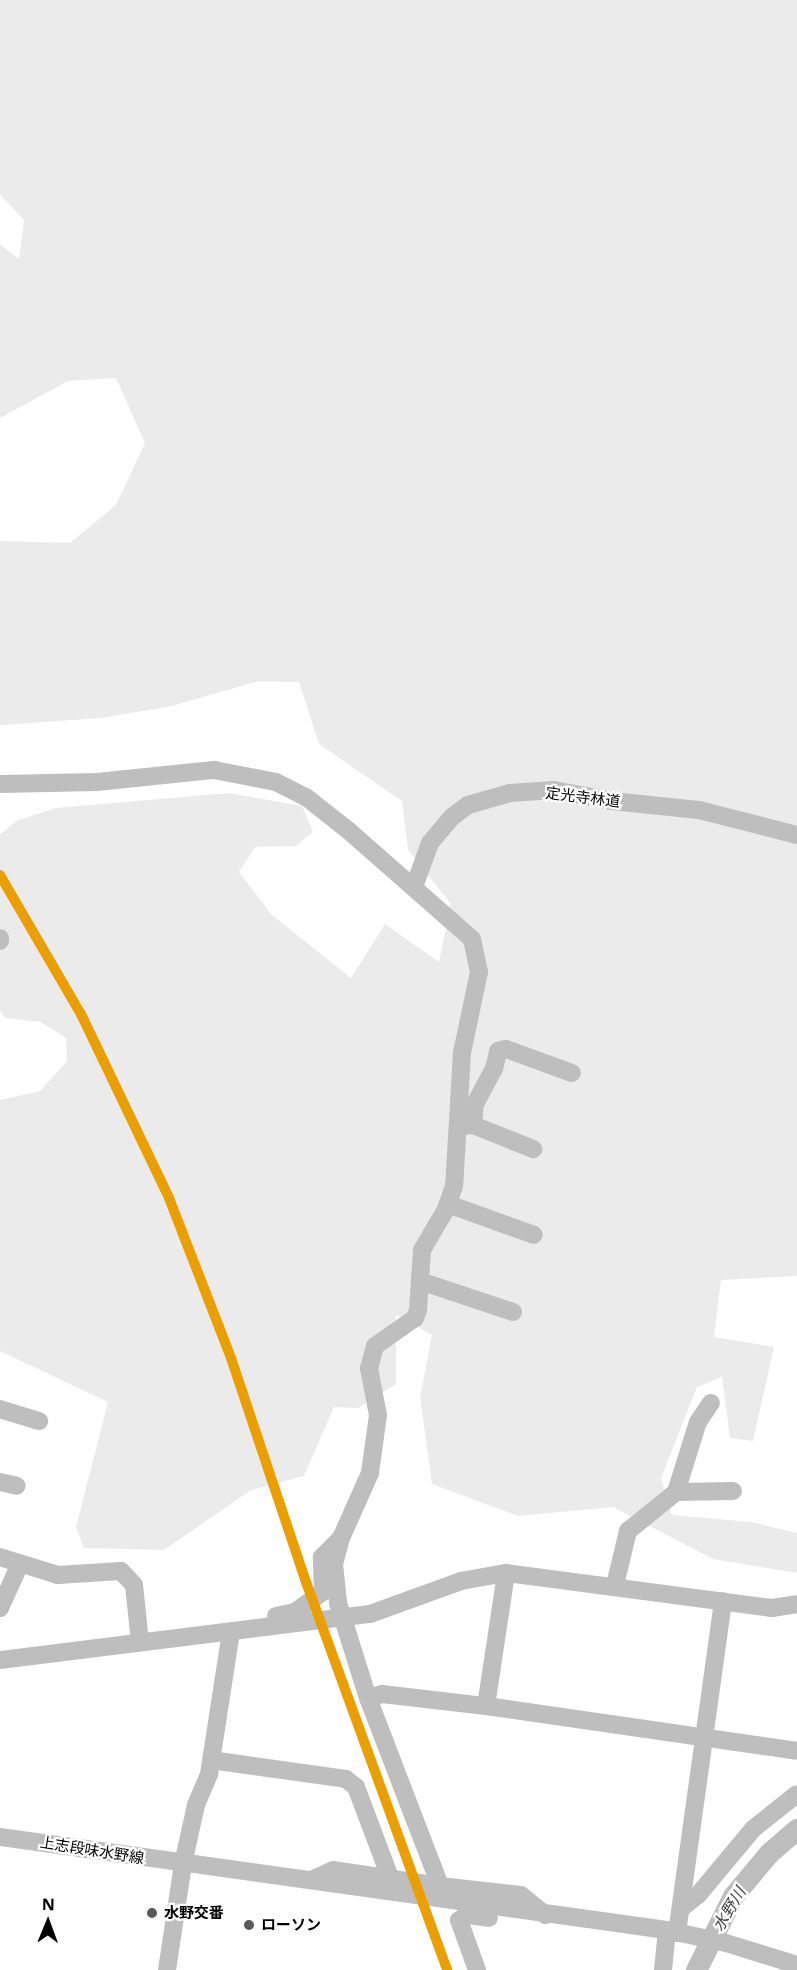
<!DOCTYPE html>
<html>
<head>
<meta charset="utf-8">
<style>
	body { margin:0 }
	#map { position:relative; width:797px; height:1970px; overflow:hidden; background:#fff; font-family:"Open Sans","Noto Sans JP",sans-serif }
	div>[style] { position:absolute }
	.green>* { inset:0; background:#ebebeb }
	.river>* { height:21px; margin:-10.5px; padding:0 10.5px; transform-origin:10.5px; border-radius:10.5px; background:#bdbdbd }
	.minor>* { height:18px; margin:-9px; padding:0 9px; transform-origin:9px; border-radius:9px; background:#bebebe }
	.rail-1>* { height:10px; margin:-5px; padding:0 5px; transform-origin:5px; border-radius:5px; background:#eb9e00 }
	.dots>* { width:16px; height:16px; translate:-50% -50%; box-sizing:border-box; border:3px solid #fff; border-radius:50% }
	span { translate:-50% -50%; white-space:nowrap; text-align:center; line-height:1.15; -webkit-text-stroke:4.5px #fff; paint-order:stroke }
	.street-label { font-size:15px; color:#000 }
	.poi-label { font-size:15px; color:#000; font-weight:700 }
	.left { translate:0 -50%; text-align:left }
	.water-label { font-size:16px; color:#424242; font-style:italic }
	.north { position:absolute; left:18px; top:1892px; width:60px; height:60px; -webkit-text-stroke:4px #fff; paint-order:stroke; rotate:1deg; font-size:16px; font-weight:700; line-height:24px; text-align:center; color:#000 }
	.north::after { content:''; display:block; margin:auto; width:21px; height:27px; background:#000; clip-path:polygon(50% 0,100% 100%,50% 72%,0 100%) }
</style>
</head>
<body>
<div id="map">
	<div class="green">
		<i style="clip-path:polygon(0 0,797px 0,797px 1276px,721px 1280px,714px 1337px,774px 1347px,753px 1441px,730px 1438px,722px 1377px,697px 1387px,661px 1478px,672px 1515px,751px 1522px,797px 1533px,797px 1573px,713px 1559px,613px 1507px,518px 1516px,432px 1484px,420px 1397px,432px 1335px,396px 1315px,396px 1384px,358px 1408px,334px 1407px,304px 1476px,251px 1490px,164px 1550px,84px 1548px,76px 1527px,108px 1402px,0 1351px,0 1100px,40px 1091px,67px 1061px,66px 1038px,41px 1022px,5px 1018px,0 1010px,0 834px,18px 820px,56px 808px,229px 793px,302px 806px,313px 832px,296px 846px,255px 847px,239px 872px,272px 915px,351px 978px,385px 924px,439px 962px,451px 904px,408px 850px,402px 801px,319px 744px,299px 682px,259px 681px,172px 706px,101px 718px,0 725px,0 541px,70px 543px,116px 505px,145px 443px,116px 378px,68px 381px,0 418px,0 244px,19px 259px,24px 220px,0 194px)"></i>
	</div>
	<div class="river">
		<i style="left:696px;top:1970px;width:83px;rotate:-63.4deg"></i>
		<i style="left:733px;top:1896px;width:56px;rotate:-50.1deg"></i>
		<i style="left:769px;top:1853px;width:37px;rotate:-41deg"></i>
	</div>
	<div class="minor">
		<i style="left:0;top:784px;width:97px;rotate:-1.2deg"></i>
		<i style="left:97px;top:782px;width:118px;rotate:-5.9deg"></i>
		<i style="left:214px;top:770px;width:63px;rotate:11deg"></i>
		<i style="left:276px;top:782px;width:34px;rotate:27deg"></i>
		<i style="left:306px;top:797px;width:55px;rotate:38.3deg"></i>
		<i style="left:349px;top:831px;width:164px;rotate:41.3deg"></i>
		<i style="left:472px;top:939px;width:34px;rotate:78deg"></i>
		<i style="left:479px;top:972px;width:83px;rotate:101.9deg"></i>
		<i style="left:462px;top:1053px;width:133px;rotate:93.4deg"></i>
		<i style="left:454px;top:1186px;width:24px;rotate:109deg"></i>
		<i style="left:446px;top:1209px;width:48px;rotate:120.3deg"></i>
		<i style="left:422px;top:1250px;width:60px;rotate:93.8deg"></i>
		<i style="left:418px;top:1310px;width:9px;rotate:111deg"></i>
		<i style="left:415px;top:1318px;width:49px;rotate:145deg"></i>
		<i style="left:375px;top:1346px;width:23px;rotate:105deg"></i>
		<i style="left:369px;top:1368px;width:48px;rotate:79.2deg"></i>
		<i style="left:378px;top:1415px;width:59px;rotate:97.9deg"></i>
		<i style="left:370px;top:1473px;width:71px;rotate:114deg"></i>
		<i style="left:341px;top:1538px;width:27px;rotate:105deg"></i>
		<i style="left:334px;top:1564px;width:39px;rotate:84deg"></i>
		<i style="left:338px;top:1603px;width:100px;rotate:72.5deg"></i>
		<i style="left:368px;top:1698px;width:201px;rotate:69deg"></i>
		<i style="left:440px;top:1886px;width:81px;rotate:6.3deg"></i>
		<i style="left:521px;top:1895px;width:32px;rotate:39deg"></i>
		<i style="left:414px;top:887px;width:47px;rotate:-70deg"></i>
		<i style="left:430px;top:843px;width:34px;rotate:-50deg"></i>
		<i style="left:452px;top:817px;width:20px;rotate:-37deg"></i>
		<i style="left:468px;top:805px;width:44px;rotate:-15.9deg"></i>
		<i style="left:510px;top:793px;width:44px;rotate:-3.9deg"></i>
		<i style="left:554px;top:790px;width:59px;rotate:10.7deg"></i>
		<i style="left:612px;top:801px;width:87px;rotate:5.9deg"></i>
		<i style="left:699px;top:810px;width:101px;rotate:14.3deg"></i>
		<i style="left:0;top:938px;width:3px;rotate:90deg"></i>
		<i style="left:473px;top:1125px;width:21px;rotate:-85deg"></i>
		<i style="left:475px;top:1104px;width:40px;rotate:-62deg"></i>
		<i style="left:494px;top:1069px;width:18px;rotate:-77deg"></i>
		<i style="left:498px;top:1051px;width:8px;rotate:-14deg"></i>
		<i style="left:506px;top:1049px;width:70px;rotate:20deg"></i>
		<i style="left:461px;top:1126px;width:12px;rotate:-5deg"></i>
		<i style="left:473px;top:1125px;width:65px;rotate:21.8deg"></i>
		<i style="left:448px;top:1204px;width:91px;rotate:19.8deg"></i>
		<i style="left:420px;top:1281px;width:98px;rotate:18.4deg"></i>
		<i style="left:0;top:1409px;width:41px;rotate:17.1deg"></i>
		<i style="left:0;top:1482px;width:17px;rotate:13deg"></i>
		<i style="left:676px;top:1492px;width:57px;rotate:-1deg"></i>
		<i style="left:0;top:1557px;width:61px;rotate:17.2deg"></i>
		<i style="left:58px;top:1575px;width:63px;rotate:-3.6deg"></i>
		<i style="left:121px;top:1571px;width:19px;rotate:47deg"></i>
		<i style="left:134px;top:1585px;width:57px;rotate:84deg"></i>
		<i style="left:615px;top:1585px;width:56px;rotate:-76.5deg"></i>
		<i style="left:628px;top:1531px;width:62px;rotate:-39.1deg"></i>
		<i style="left:676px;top:1492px;width:73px;rotate:-72.6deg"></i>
		<i style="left:698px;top:1422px;width:23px;rotate:-56deg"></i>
		<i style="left:0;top:1608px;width:48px;rotate:-65.6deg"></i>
		<i style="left:276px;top:1616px;width:19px;rotate:-12deg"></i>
		<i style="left:295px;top:1612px;width:34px;rotate:-36deg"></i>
		<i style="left:323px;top:1592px;width:35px;rotate:-92deg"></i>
		<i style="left:322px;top:1557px;width:25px;rotate:-45deg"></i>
		<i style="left:0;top:1660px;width:373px;rotate:-7.1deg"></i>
		<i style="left:370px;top:1614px;width:97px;rotate:-19.9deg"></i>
		<i style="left:461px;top:1581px;width:46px;rotate:-10.1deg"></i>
		<i style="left:506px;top:1573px;width:268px;rotate:7.5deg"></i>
		<i style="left:772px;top:1608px;width:25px;rotate:-9deg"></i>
		<i style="left:368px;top:1698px;width:15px;rotate:-16deg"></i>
		<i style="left:382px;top:1694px;width:105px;rotate:6.6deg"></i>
		<i style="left:486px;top:1706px;width:134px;rotate:-81.4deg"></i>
		<i style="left:486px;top:1706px;width:314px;rotate:8.2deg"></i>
		<i style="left:211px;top:1760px;width:136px;rotate:8deg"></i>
		<i style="left:346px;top:1779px;width:13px;rotate:39deg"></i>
		<i style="left:356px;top:1787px;width:99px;rotate:69.4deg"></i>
		<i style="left:0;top:1837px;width:673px;rotate:7.94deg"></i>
		<i style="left:667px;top:1930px;width:60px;rotate:12.4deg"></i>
		<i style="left:726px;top:1943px;width:74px;rotate:17.2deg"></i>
		<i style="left:311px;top:1880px;width:24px;rotate:-24deg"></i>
		<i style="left:333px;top:1870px;width:108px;rotate:8.5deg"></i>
		<i style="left:683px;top:1907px;width:19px;rotate:-39deg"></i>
		<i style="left:698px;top:1895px;width:86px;rotate:-50.2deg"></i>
		<i style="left:753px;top:1829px;width:56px;rotate:-38.5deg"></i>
		<i style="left:677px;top:1933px;width:335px;rotate:-82.1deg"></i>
		<i style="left:167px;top:1970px;width:107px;rotate:-81.4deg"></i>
		<i style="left:183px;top:1864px;width:60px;rotate:-77.6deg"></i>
		<i style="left:196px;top:1805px;width:34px;rotate:-67deg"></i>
		<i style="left:209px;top:1774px;width:144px;rotate:-81.2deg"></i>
		<i style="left:477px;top:1970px;width:53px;rotate:-109.8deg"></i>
		<i style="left:459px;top:1920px;width:10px;rotate:-29deg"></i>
		<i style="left:468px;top:1915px;width:21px;rotate:8deg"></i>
		<i style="left:663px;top:1970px;width:40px;rotate:-84.3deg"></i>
	</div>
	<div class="rail-1">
		<i style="left:0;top:875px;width:161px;rotate:59.8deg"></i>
		<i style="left:81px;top:1014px;width:204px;rotate:64.4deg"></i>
		<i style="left:169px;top:1198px;width:172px;rotate:68.8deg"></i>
		<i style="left:231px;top:1358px;width:236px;rotate:71.5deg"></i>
		<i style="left:306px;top:1582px;width:413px;rotate:70deg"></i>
	</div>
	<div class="dots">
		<i style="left:152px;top:1913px;background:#595959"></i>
		<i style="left:249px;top:1925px;background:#595959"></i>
	</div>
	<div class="street-label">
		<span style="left:583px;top:797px;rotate:7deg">定光寺林道</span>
		<span style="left:92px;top:1850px;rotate:9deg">上志段味水野線</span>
	</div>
	<div class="poi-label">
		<span class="left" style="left:164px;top:1913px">水野交番</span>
		<span class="left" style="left:261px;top:1925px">ローソン</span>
	</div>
	<div class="water-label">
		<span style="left:729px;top:1909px;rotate:-59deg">水野川</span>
	</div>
	<div class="north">N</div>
</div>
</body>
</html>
